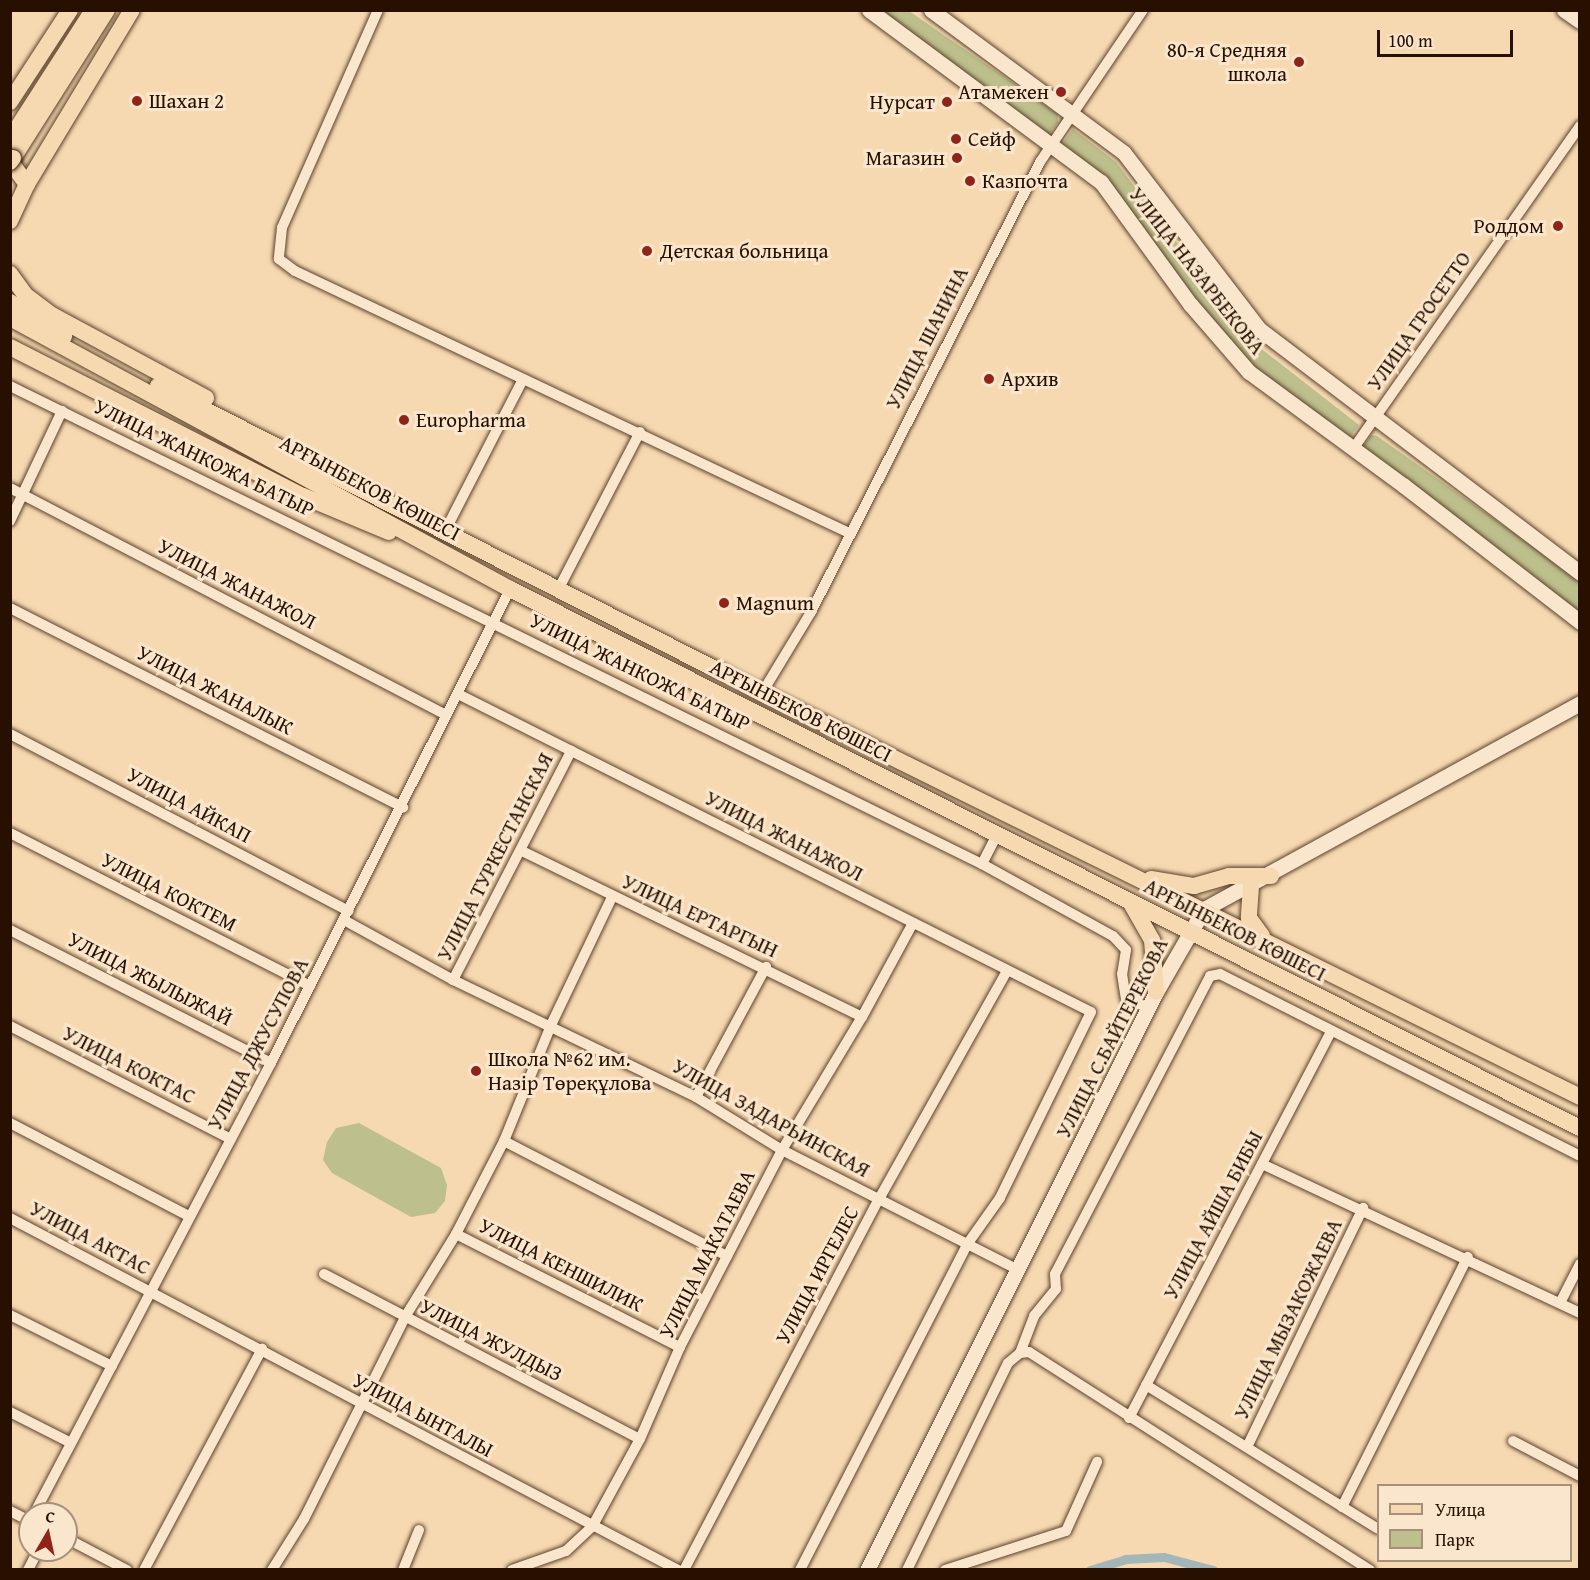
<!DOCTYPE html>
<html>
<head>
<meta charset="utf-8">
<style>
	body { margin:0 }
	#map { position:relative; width:1590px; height:1580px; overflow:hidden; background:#f7d9b1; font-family:"Gentium Book Plus",serif }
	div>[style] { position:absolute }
	.green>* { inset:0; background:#bdbf8c }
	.canal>* { height:9px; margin:-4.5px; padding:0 4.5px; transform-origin:4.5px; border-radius:4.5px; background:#a4b7b8 }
	.roads { filter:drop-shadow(0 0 2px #5b422c) drop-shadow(0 0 2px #5b422c) }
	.street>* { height:10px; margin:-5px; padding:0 5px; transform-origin:5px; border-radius:5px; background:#fae6cc }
	.secondary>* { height:15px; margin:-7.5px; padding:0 7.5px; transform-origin:7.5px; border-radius:7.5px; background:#fae6cc }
	.primary>* { height:16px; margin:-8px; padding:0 8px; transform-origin:8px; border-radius:8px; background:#f7d9b1 }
	.bridges { filter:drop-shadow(0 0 2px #271000) drop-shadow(0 0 2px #271000) }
	.primary-bridge>* { height:16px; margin:-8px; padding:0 8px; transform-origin:8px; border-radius:8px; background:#f7d9b1 }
	.dots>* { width:16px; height:16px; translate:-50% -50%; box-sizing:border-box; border:3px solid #fae6cc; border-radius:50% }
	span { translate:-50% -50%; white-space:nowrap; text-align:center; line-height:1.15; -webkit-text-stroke:6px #fae6cc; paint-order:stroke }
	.poi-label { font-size:21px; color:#271000 }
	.right { translate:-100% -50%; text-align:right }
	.left { translate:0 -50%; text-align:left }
	.street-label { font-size:21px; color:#271000 }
	.frame { position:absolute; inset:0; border:12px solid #271000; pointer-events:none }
	.legend { position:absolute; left:1377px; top:1484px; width:195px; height:78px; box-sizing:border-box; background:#fae6cc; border:2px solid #a6907a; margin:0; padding:8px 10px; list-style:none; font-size:18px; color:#271000 }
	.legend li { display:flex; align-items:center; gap:12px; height:30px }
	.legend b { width:30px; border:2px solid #a6907a }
	.north { position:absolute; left:18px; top:1502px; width:60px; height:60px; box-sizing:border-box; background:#fae6cc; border:2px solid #a6907a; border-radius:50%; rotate:9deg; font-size:16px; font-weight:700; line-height:24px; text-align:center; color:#271000 }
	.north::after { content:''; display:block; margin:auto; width:21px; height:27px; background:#8f2418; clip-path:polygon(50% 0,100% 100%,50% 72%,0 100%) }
	.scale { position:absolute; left:1377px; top:30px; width:136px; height:27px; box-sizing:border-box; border:3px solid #271000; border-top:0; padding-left:8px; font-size:18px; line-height:21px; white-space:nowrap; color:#271000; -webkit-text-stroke:4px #fae6cc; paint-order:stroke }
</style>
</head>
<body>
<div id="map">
	<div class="green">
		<i style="clip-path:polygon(861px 11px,909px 11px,1058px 114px,1058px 122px,1047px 137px,1040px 139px)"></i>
		<i style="clip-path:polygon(1073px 129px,1116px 162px,1250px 340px,1359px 425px,1347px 442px,1229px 358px,1104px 184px,1058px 150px)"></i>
		<i style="clip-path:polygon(1371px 435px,1377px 436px,1579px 579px,1579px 614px,1363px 447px)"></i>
		<i style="clip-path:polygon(359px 1123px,441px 1168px,447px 1185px,445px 1201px,435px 1213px,411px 1217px,332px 1173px,323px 1160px,327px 1142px,336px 1128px)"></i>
	</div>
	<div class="canal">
		<i style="left:1090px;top:1570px;width:37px;rotate:-17deg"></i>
		<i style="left:1125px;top:1559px;width:39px;rotate:-3deg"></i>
		<i style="left:1164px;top:1557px;width:51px;rotate:14.9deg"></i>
	</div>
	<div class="roads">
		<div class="street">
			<i style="left:378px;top:10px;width:238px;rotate:113.8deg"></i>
			<i style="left:282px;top:228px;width:31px;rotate:96deg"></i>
			<i style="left:279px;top:259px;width:20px;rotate:37deg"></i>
			<i style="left:295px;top:271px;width:613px;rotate:25.31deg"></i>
			<i style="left:10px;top:386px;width:1083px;rotate:26.19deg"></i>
			<i style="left:982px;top:864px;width:149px;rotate:28.8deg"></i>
			<i style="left:1113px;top:936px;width:19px;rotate:47deg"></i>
			<i style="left:1126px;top:950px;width:24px;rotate:99deg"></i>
			<i style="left:1122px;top:974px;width:25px;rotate:81deg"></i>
			<i style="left:1126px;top:999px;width:25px;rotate:21deg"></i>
			<i style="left:1353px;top:449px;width:395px;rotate:-54.9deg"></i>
			<i style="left:10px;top:488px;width:492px;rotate:27.5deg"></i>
			<i style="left:10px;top:521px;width:122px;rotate:-64.7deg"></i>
			<i style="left:444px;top:533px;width:173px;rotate:-62.8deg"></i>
			<i style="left:558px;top:590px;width:178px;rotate:-62.6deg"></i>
			<i style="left:10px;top:608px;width:441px;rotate:26.9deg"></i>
			<i style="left:762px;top:693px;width:95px;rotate:-58.8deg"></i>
			<i style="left:811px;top:612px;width:505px;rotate:-63.03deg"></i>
			<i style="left:1040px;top:162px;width:184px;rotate:-55.9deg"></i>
			<i style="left:460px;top:695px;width:706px;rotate:26.67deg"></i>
			<i style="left:1091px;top:1012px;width:207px;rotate:116.1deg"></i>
			<i style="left:1000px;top:1198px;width:55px;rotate:125.4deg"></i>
			<i style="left:968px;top:1243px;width:368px;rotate:117.2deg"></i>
			<i style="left:10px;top:734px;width:382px;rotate:27.6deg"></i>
			<i style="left:10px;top:833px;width:337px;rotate:27deg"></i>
			<i style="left:522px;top:851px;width:378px;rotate:26deg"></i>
			<i style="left:982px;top:864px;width:31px;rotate:-63deg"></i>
			<i style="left:344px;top:920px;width:124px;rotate:28.8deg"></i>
			<i style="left:453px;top:980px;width:270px;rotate:25.7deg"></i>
			<i style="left:696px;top:1097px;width:101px;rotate:31.6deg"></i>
			<i style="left:782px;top:1150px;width:266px;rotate:26.9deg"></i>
			<i style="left:10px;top:930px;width:293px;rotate:27deg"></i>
			<i style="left:453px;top:980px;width:258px;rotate:-62.7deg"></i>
			<i style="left:10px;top:1026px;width:248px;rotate:27.1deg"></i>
			<i style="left:696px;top:1097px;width:148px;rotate:-61.7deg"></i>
			<i style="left:10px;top:1123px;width:202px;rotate:27.5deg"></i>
			<i style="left:504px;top:1141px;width:251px;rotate:27.3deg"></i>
			<i style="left:1262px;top:1164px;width:351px;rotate:25.1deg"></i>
			<i style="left:10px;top:1218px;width:755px;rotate:27.79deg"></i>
			<i style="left:456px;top:1234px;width:251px;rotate:26.8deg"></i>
			<i style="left:324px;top:1274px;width:356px;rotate:27.6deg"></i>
			<i style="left:1560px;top:1303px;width:44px;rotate:-62.9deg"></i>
			<i style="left:10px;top:1315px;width:114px;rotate:26.6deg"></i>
			<i style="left:1020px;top:1353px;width:40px;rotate:-69deg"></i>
			<i style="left:1034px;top:1316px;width:35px;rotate:-51deg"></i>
			<i style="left:1056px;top:1289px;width:15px;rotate:-94deg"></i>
			<i style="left:1055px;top:1274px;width:336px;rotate:-62.5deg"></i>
			<i style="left:1210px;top:976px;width:10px;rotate:-11deg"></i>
			<i style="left:1220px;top:974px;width:403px;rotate:26.8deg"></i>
			<i style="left:1146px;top:1385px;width:273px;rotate:31.8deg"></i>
			<i style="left:10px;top:1412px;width:68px;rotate:26.9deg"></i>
			<i style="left:1129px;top:1418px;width:437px;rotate:-62.4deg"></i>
			<i style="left:1513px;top:1441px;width:76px;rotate:27.6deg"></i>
			<i style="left:1247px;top:1447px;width:266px;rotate:-64.1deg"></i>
			<i style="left:1342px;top:1507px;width:280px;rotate:-63.3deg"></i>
			<i style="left:10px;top:1511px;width:22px;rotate:27deg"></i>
			<i style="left:34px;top:1514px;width:509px;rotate:-62.28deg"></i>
			<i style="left:271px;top:1063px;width:531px;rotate:-63.24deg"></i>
			<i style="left:66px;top:1538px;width:69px;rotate:27.7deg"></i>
			<i style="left:28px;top:1570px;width:22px;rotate:-63deg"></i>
			<i style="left:144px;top:1570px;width:251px;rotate:-61.9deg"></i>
			<i style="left:272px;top:1570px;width:60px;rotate:-57.9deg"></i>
			<i style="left:304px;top:1519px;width:226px;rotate:-63.4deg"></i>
			<i style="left:405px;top:1317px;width:97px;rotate:-58.4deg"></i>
			<i style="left:456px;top:1234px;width:105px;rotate:-62.7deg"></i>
			<i style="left:504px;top:1141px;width:125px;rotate:-67.9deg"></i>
			<i style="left:551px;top:1025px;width:142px;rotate:-64.5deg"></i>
			<i style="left:403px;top:1570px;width:43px;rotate:-68.2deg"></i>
			<i style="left:512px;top:1570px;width:57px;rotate:-19.4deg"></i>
			<i style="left:566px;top:1551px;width:35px;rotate:-43deg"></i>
			<i style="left:592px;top:1527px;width:100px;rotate:-61.4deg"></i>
			<i style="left:640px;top:1439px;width:100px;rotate:-66.5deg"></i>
			<i style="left:680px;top:1347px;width:222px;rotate:-62.6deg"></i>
			<i style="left:782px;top:1150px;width:155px;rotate:-59deg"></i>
			<i style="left:862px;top:1017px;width:107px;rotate:-61.5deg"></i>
			<i style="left:684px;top:1570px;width:419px;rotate:-62.3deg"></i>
			<i style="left:879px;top:1199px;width:261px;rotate:-60.7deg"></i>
			<i style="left:907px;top:1570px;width:230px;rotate:-64deg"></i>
			<i style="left:1008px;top:1363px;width:16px;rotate:-40deg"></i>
			<i style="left:1020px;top:1353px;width:9px;rotate:-6deg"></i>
			<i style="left:1029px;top:1352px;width:405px;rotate:32.6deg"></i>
			<i style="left:945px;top:1570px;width:127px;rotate:-17.9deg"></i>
			<i style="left:1066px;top:1531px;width:76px;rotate:-65.8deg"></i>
		</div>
		<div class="secondary">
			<i style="left:869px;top:10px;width:289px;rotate:36.6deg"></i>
			<i style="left:1101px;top:182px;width:151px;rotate:53.9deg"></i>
			<i style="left:1190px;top:304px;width:90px;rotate:49.1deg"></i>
			<i style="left:1249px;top:372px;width:191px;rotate:36.3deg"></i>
			<i style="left:1403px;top:485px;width:224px;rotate:37.7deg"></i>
			<i style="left:931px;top:10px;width:240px;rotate:36.5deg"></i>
			<i style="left:1124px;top:153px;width:222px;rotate:52.5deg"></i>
			<i style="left:1259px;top:329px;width:403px;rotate:37.2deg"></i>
			<i style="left:1564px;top:10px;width:19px;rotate:35deg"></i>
			<i style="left:867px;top:1570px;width:646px;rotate:-63.43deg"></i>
			<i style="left:1156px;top:992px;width:96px;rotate:-60deg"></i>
			<i style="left:1204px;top:909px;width:429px;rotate:-28.7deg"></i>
		</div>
		<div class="primary">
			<i style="left:10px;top:102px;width:110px;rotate:-56.9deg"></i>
			<i style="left:10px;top:139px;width:153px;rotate:-57.2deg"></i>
			<i style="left:13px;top:158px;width:175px;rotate:-57.6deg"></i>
			<i style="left:10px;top:161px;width:29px;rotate:54deg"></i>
			<i style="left:27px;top:184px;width:41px;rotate:114.7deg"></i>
			<i style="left:27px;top:184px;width:203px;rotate:-58.9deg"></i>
			<i style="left:10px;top:274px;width:26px;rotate:54deg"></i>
			<i style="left:25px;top:295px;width:34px;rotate:37deg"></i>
			<i style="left:52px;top:315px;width:175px;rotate:28.3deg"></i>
			<i style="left:10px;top:302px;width:64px;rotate:32.2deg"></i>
			<i style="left:10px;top:318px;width:569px;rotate:28.46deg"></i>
			<i style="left:510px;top:589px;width:1198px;rotate:26.74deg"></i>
			<i style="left:10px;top:347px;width:329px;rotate:27deg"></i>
			<i style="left:303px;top:496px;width:93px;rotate:22.7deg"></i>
			<i style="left:158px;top:386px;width:678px;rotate:26.94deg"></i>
			<i style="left:762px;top:693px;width:912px;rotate:26.28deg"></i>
			<i style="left:1151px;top:879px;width:44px;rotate:9.2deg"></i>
			<i style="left:1194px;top:886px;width:36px;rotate:-16deg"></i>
			<i style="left:1229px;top:876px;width:42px"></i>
			<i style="left:1251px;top:886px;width:32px;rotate:94deg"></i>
			<i style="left:1249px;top:918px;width:22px;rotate:54deg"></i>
			<i style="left:1132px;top:905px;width:40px;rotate:60.3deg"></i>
			<i style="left:1152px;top:940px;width:52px;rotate:85.6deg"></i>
		</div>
	</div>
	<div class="bridges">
		<div class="primary-bridge">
			<i style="left:10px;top:162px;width:5px;rotate:-53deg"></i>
		</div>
	</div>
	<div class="dots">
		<i style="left:1299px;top:62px;background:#8f2418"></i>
		<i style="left:1061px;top:92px;background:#8f2418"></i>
		<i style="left:137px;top:101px;background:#8f2418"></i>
		<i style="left:947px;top:102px;background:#8f2418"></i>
		<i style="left:956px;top:139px;background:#8f2418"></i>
		<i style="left:957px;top:158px;background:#8f2418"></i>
		<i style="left:970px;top:181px;background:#8f2418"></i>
		<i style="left:1558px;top:226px;background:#8f2418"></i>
		<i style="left:647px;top:251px;background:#8f2418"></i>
		<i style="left:989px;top:379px;background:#8f2418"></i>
		<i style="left:404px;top:420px;background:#8f2418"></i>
		<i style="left:724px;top:603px;background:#8f2418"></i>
		<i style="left:476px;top:1071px;background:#8f2418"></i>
	</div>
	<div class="poi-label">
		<span class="right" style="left:1287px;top:62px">80-я Средняя<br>школа</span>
		<span class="right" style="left:1049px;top:92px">Атамекен</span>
		<span class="left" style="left:149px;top:101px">Шахан 2</span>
		<span class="right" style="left:935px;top:102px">Нурсат</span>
		<span class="left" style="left:968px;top:139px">Сейф</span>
		<span class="right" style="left:945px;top:158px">Магазин</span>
		<span class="left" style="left:982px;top:181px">Казпочта</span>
		<span class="right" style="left:1544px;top:226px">Роддом</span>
		<span class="left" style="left:660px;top:251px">Детская больница</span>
		<span class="left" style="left:1001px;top:379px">Архив</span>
		<span class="left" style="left:416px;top:420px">Europharma</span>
		<span class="left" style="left:736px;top:603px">Magnum</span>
		<span class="left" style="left:488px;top:1071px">Школа №62 им.<br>Назір Төреқұлова</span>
	</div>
	<div class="street-label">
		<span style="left:1197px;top:271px;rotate:52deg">УЛИЦА НАЗАРБЕКОВА</span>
		<span style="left:1419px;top:321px;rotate:-55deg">УЛИЦА ГРОСЕТТО</span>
		<span style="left:927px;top:338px;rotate:-63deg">УЛИЦА ШАНИНА</span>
		<span style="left:204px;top:458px;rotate:26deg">УЛИЦА ЖАНКОЖА БАТЫР</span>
		<span style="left:370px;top:488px;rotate:28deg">АРҒЫНБЕКОВ КӨШЕСІ</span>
		<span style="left:237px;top:584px;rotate:27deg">УЛИЦА ЖАНАЖОЛ</span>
		<span style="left:640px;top:672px;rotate:26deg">УЛИЦА ЖАНКОЖА БАТЫР</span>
		<span style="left:215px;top:690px;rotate:27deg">УЛИЦА ЖАНАЛЫК</span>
		<span style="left:801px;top:711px;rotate:27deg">АРҒЫНБЕКОВ КӨШЕСІ</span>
		<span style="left:189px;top:805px;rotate:28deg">УЛИЦА АЙКАП</span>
		<span style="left:784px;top:836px;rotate:27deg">УЛИЦА ЖАНАЖОЛ</span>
		<span style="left:495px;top:857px;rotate:-63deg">УЛИЦА ТУРКЕСТАНСКАЯ</span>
		<span style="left:169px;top:892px;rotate:27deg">УЛИЦА КОКТЕМ</span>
		<span style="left:700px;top:916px;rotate:25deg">УЛИЦА ЕРТАРГЫН</span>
		<span style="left:1235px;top:930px;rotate:27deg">АРҒЫНБЕКОВ КӨШЕСІ</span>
		<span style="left:150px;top:979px;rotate:27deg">УЛИЦА ЖЫЛЫЖАЙ</span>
		<span style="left:1112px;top:1038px;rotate:-63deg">УЛИЦА С.БАЙТЕРЕКОВА</span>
		<span style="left:258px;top:1044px;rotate:-62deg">УЛИЦА ДЖУСУПОВА</span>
		<span style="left:129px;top:1065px;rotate:27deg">УЛИЦА КОКТАС</span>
		<span style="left:771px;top:1118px;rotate:29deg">УЛИЦА ЗАДАРЬИНСКАЯ</span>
		<span style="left:1213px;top:1215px;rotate:-62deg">УЛИЦА АЙША БИБЫ</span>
		<span style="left:90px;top:1238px;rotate:28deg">УЛИЦА АКТАС</span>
		<span style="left:707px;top:1254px;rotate:-63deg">УЛИЦА МАКАТАЕВА</span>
		<span style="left:561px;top:1265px;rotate:27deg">УЛИЦА КЕНШИЛИК</span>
		<span style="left:817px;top:1275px;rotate:-62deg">УЛИЦА ИРГЕЛЕС</span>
		<span style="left:1288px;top:1319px;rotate:-64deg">УЛИЦА МЫЗАКОЖАЕВА</span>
		<span style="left:491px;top:1340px;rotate:27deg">УЛИЦА ЖУЛДЫЗ</span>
		<span style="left:423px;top:1415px;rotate:28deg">УЛИЦА ЫНТАЛЫ</span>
	</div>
	<div class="frame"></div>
	<ul class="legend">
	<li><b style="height:8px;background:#f7d9b1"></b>Улица</li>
	<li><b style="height:16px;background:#bdbf8c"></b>Парк</li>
	</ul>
	<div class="north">С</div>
	<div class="scale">100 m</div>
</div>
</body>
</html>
